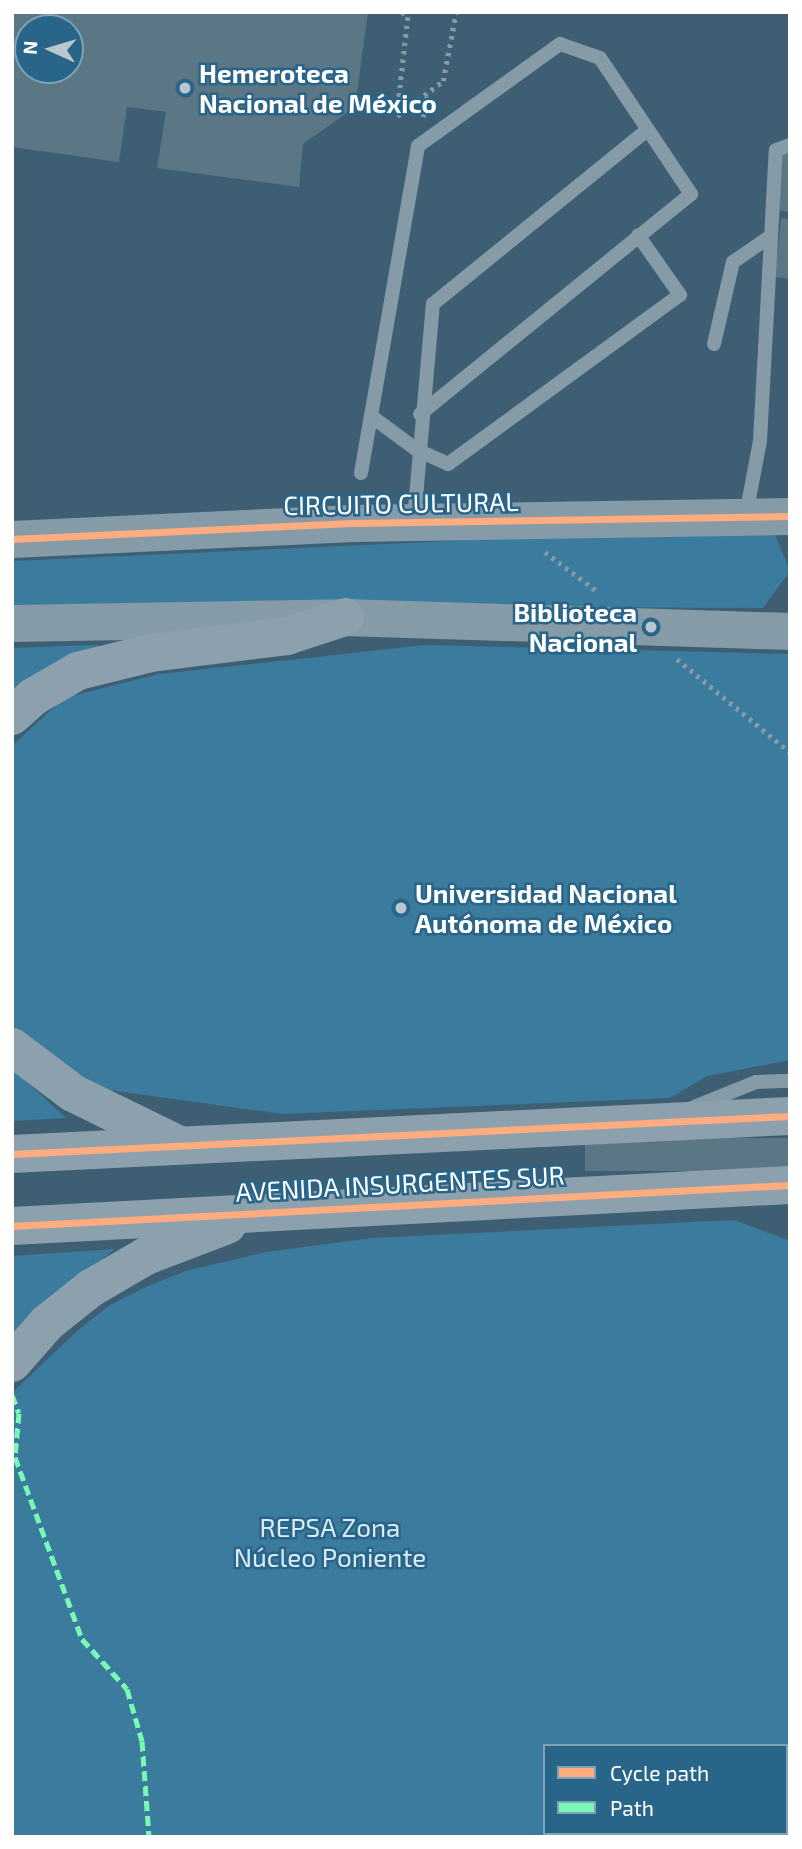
<!DOCTYPE html>
<html>
<head>
<meta charset="utf-8">
<style>
	body { margin:0 }
	#map { position:relative; width:802px; height:1849px; overflow:hidden; background:#3e5f73; font-family:"Exo 2",sans-serif }
	div>[style] { position:absolute }
	.green>* { inset:0; background:#3b7b9d }
	.building>* { inset:0; background:#5b7685; transform-origin:0 0 }
	.path>* { height:4.5px; margin-top:-2.25px; transform-origin:0; background:repeating-linear-gradient(90deg,#859ba8 0 3.5px,transparent 0 8.5px) }
	.service>* { height:14px; margin:-7px; padding:0 7px; transform-origin:7px; border-radius:7px; background:#859ba8 }
	.tertiary>* { height:37px; margin:-18.5px; padding:0 18.5px; transform-origin:18.5px; border-radius:18.5px; background:#859ba8 }
	.secondary>* { height:38px; margin:-19px; padding:0 19px; transform-origin:19px; border-radius:19px; background:#8da0ad }
	.quiet>* { height:5px; margin-top:-2.5px; transform-origin:0; background:repeating-linear-gradient(90deg,#7af9b4 0 10px,transparent 0 15px) }
	.cycleway>* { height:7px; margin:-3.5px; padding:0 3.5px; transform-origin:3.5px; border-radius:3.5px; background:#ffac80 }
	.dots>* { width:19px; height:19px; translate:-50% -50%; box-sizing:border-box; border:4px solid #286589; border-radius:50% }
	span { translate:-50% -50%; white-space:nowrap; text-align:center; line-height:1.15; -webkit-text-stroke:5px #286589; paint-order:stroke }
	.poi-label { font-size:26px; color:#fff; font-weight:700 }
	.left { translate:0 -50%; text-align:left }
	.right { translate:-100% -50%; text-align:right }
	.street-label { font-size:26px; color:#fff }
	.park-label { font-size:26px; color:#daedf7 }
	.frame { position:absolute; inset:0; border:14px solid #fff; pointer-events:none }
	.legend { position:absolute; left:543px; top:1744px; width:245px; height:91px; box-sizing:border-box; background:#286589; border:2px solid #7ea3b8; margin:0; padding:9px 12px; list-style:none; font-size:21px; color:#fff }
	.legend li { display:flex; align-items:center; gap:14px; height:35px }
	.legend b { width:35px; border:2px solid #7ea3b8 }
	.north { position:absolute; left:14px; top:14px; width:70px; height:70px; box-sizing:border-box; background:#286589; border:2px solid #7ea3b8; border-radius:50%; rotate:274deg; font-size:19px; font-weight:700; line-height:28px; text-align:center; color:#fff }
	.north::after { content:''; display:block; margin:auto; width:24px; height:32px; background:#bbc7ce; clip-path:polygon(50% 0,100% 100%,50% 72%,0 100%) }
</style>
</head>
<body>
<div id="map">
	<div class="green">
		<i style="clip-path:polygon(738px 528px,775px 535px,790px 571px,763px 608px,259px 606px,12px 610px,12px 561px)"></i>
		<i style="clip-path:polygon(92px 645px,118px 647px,12px 691px,12px 648px)"></i>
		<i style="clip-path:polygon(426px 645px,790px 654px,790px 1060px,707px 1076px,670px 1098px,282px 1114px,109px 1090px,45px 1057px,12px 1026px,12px 746px,64px 698px,159px 674px)"></i>
		<i style="clip-path:polygon(12px 1068px,66px 1118px,12px 1121px)"></i>
		<i style="clip-path:polygon(evenodd,734px 1220px,790px 1241px,790px 1837px,12px 1837px,12px 1393px,77px 1331px,110px 1305px,148px 1286px,186px 1271px,266px 1252px,373px 1238px,734px 1220px,545px 1746px,786px 1746px,786px 1833px,545px 1833px,545px 1746px)"></i>
		<i style="clip-path:polygon(115px 1249px,49px 1300px,12px 1339px,12px 1256px)"></i>
	</div>
	<div class="building">
		<i style="clip-path:polygon(evenodd,12px 12px,368px 12px,355px 107px,303px 144px,299px 187px,157px 168px,166px 112px,127px 107px,119px 162px,12px 147px,12px 12px,28px 28px,70px 28px,70px 70px,28px 70px,28px 28px)"></i>
		<i style="clip-path:polygon(780px 150px,790px 154px,790px 212px,772px 210px)"></i>
		<i style="clip-path:polygon(781px 218px,790px 219px,790px 279px,775px 277px)"></i>
		<i style="left:790px;top:1138px;width:33px;height:205px;rotate:90deg"></i>
	</div>
	<div class="path">
		<i style="left:402px;top:12px;width:8px;rotate:40deg"></i>
		<i style="left:408px;top:17px;width:100px;rotate:96.3deg"></i>
		<i style="left:397px;top:116px;width:58px;rotate:-37.3deg"></i>
		<i style="left:443px;top:81px;width:70px;rotate:-79.3deg"></i>
		<i style="left:423px;top:117px;width:22px;rotate:-80deg"></i>
		<i style="left:545px;top:552px;width:65px;rotate:36.9deg"></i>
		<i style="left:677px;top:659px;width:146px;rotate:39.5deg"></i>
	</div>
	<div class="service">
		<i style="left:714px;top:344px;width:84px;rotate:-77deg"></i>
		<i style="left:733px;top:262px;width:42px;rotate:-34.4deg"></i>
		<i style="left:371px;top:416px;width:57px;rotate:36.5deg"></i>
		<i style="left:417px;top:450px;width:34px;rotate:24deg"></i>
		<i style="left:448px;top:464px;width:287px;rotate:-36.1deg"></i>
		<i style="left:680px;top:295px;width:73px;rotate:-125deg"></i>
		<i style="left:361px;top:473px;width:332px;rotate:-80.1deg"></i>
		<i style="left:418px;top:146px;width:175px;rotate:-35.7deg"></i>
		<i style="left:560px;top:44px;width:42px;rotate:19.3deg"></i>
		<i style="left:600px;top:58px;width:164px;rotate:56.2deg"></i>
		<i style="left:691px;top:194px;width:349px;rotate:140.9deg"></i>
		<i style="left:746px;top:515px;width:75px;rotate:-79.3deg"></i>
		<i style="left:760px;top:441px;width:291px;rotate:-86.9deg"></i>
		<i style="left:776px;top:150px;width:15px;rotate:-20deg"></i>
		<i style="left:414px;top:520px;width:217px;rotate:-85deg"></i>
		<i style="left:433px;top:304px;width:274px;rotate:-39.1deg"></i>
		<i style="left:694px;top:1107px;width:67px;rotate:-22deg"></i>
		<i style="left:756px;top:1082px;width:34px;rotate:-2deg"></i>
	</div>
	<div class="tertiary">
		<i style="left:12px;top:539px;width:340px;rotate:-2.7deg"></i>
		<i style="left:352px;top:523px;width:438px;rotate:-0.9deg"></i>
		<i style="left:12px;top:623px;width:333px;rotate:-1deg"></i>
		<i style="left:345px;top:617px;width:445px;rotate:1.8deg"></i>
	</div>
	<div class="secondary">
		<i style="left:12px;top:716px;width:28px;rotate:-42deg"></i>
		<i style="left:33px;top:697px;width:52px;rotate:-30deg"></i>
		<i style="left:78px;top:671px;width:75px;rotate:-13.9deg"></i>
		<i style="left:151px;top:653px;width:137px;rotate:-7.1deg"></i>
		<i style="left:287px;top:636px;width:61px;rotate:-18.1deg"></i>
		<i style="left:12px;top:1047px;width:76px;rotate:37deg"></i>
		<i style="left:73px;top:1093px;width:118px;rotate:26.1deg"></i>
		<i style="left:12px;top:1154px;width:779px;rotate:-2.8deg"></i>
		<i style="left:12px;top:1226px;width:779px;rotate:-3.02deg"></i>
		<i style="left:12px;top:1363px;width:53px;rotate:-48.8deg"></i>
		<i style="left:47px;top:1323px;width:56px;rotate:-38.5deg"></i>
		<i style="left:91px;top:1288px;width:64px;rotate:-30.2deg"></i>
		<i style="left:146px;top:1256px;width:87px;rotate:-20.9deg"></i>
	</div>
	<div class="quiet">
		<i style="left:12px;top:1395px;width:19px;rotate:69deg"></i>
		<i style="left:19px;top:1413px;width:44px;rotate:95.2deg"></i>
		<i style="left:15px;top:1457px;width:194px;rotate:69.8deg"></i>
		<i style="left:82px;top:1639px;width:67px;rotate:48deg"></i>
		<i style="left:127px;top:1689px;width:54px;rotate:73.9deg"></i>
		<i style="left:142px;top:1741px;width:96px;rotate:85.8deg"></i>
	</div>
	<div class="cycleway">
		<i style="left:12px;top:539px;width:340px;rotate:-2.7deg"></i>
		<i style="left:352px;top:523px;width:438px;rotate:-0.9deg"></i>
		<i style="left:12px;top:1154px;width:779px;rotate:-2.8deg"></i>
		<i style="left:12px;top:1226px;width:779px;rotate:-3.02deg"></i>
	</div>
	<div class="dots">
		<i style="left:185px;top:88px;background:#bbc7ce"></i>
		<i style="left:651px;top:627px;background:#bbc7ce"></i>
		<i style="left:401px;top:908px;background:#bbc7ce"></i>
	</div>
	<div class="poi-label">
		<span class="left" style="left:199px;top:88px">Hemeroteca<br>Nacional de México</span>
		<span class="right" style="left:637px;top:627px">Biblioteca<br>Nacional</span>
		<span class="left" style="left:415px;top:908px">Universidad Nacional<br>Autónoma de México</span>
	</div>
	<div class="street-label">
		<span style="left:401px;top:503px;rotate:-1deg">CIRCUITO CULTURAL</span>
		<span style="left:400px;top:1183px;rotate:-3deg">AVENIDA INSURGENTES SUR</span>
	</div>
	<div class="park-label">
		<span style="left:330px;top:1542px">REPSA Zona<br>Núcleo Poniente</span>
	</div>
	<div class="frame"></div>
	<ul class="legend">
	<li><b style="height:9px;background:#ffac80"></b>Cycle path</li>
	<li><b style="height:9px;background:#7af9b4"></b>Path</li>
	</ul>
	<div class="north">N</div>
</div>
</body>
</html>
